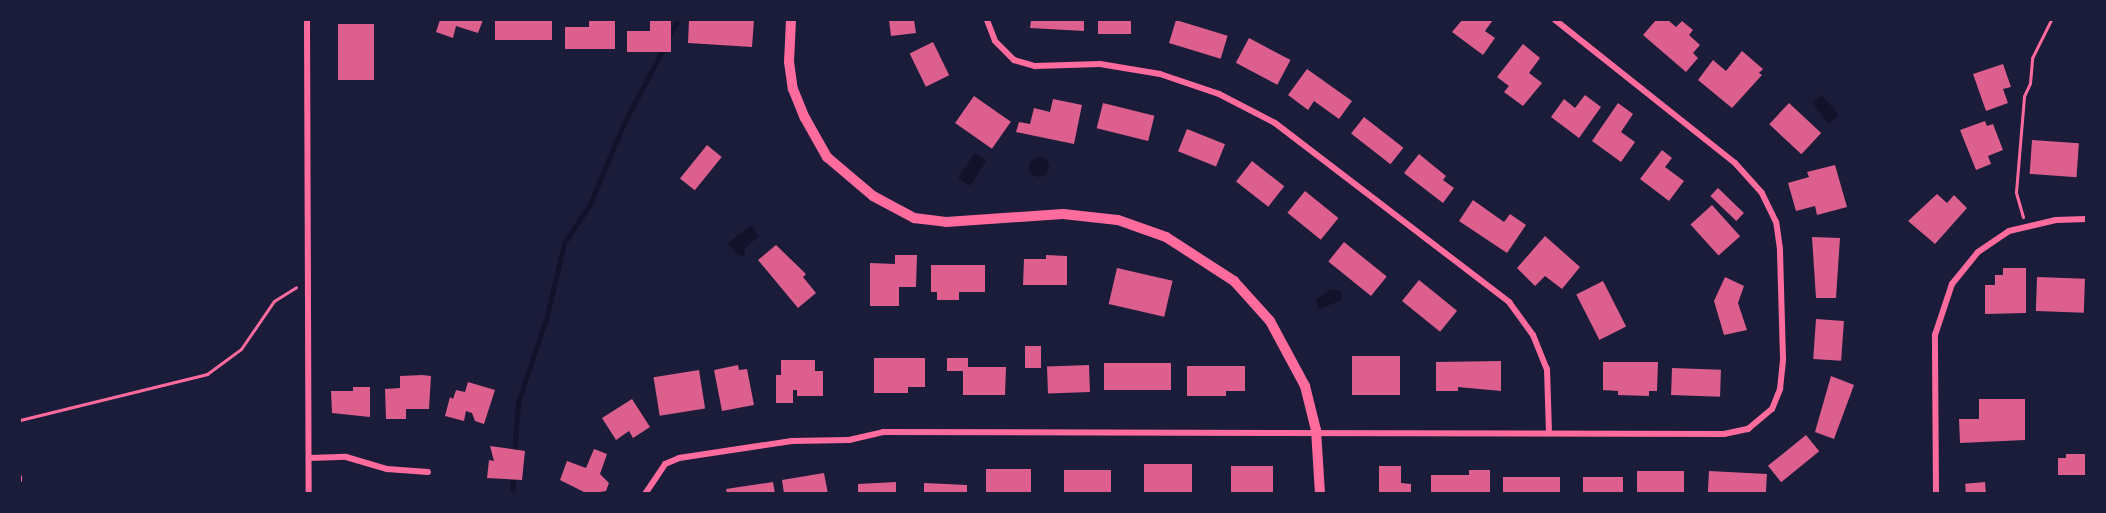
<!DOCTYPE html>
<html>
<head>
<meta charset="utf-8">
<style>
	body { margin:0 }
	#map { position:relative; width:2106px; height:513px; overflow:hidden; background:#1b1b3a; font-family:"Alegreya Sans",sans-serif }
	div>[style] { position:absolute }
	.water>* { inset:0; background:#12122b; transform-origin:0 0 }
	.round { border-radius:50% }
	.stream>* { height:5px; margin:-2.5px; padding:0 2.5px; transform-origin:2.5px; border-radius:2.5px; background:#12122b }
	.building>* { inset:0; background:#dd5f8e; transform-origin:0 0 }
	.path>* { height:3px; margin:-1.5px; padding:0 1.5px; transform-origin:1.5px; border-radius:1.5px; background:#ff6b9d }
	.minor>* { height:6px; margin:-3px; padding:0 3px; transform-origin:3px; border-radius:3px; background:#ff6b9d }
	.tertiary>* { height:10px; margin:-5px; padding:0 5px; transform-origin:5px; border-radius:5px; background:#ff6b9d }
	span { translate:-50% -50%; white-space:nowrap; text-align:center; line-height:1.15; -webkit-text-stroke:4.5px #1b1b3a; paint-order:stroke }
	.frame { position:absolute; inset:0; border:21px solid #1b1b3a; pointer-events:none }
</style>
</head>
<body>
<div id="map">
	<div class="water">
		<i style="left:1822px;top:95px;width:26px;height:13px;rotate:50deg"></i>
		<i style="left:975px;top:153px;width:14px;height:30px;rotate:34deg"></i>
		<i class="round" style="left:1029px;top:157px;width:20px;height:20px"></i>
		<i style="clip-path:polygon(751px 225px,759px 236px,745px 248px,744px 256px,738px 255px,728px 243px)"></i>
		<i style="clip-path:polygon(1331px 289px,1341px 291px,1342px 300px,1319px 309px,1316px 299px)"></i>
	</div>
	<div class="stream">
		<i style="left:668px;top:38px;width:21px;rotate:-61deg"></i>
		<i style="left:514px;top:456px;width:54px;rotate:-85.8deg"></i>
		<i style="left:518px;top:402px;width:91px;rotate:-71.4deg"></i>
		<i style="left:547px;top:316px;width:75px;rotate:-76.9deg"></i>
		<i style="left:564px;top:243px;width:45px;rotate:-56deg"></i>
		<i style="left:589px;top:206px;width:90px;rotate:-67.1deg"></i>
		<i style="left:624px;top:123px;width:86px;rotate:-62.2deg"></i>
		<i style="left:512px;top:494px;width:20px;rotate:-87deg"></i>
	</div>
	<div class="building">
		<i style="clip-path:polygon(440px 20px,483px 20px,478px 33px,456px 26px,453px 38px,436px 32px)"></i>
		<i style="left:495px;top:20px;width:57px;height:20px"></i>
		<i style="clip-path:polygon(589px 20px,615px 20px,615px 49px,565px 49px,565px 27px,589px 27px)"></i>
		<i style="clip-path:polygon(650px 20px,671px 20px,671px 52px,627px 52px,627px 31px,650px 31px)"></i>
		<i style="clip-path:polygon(689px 20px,754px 20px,752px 47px,688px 43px)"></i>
		<i style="clip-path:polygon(889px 20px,914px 20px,916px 33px,891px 36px)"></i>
		<i style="clip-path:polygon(1031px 20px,1084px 20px,1084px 31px,1030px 28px)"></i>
		<i style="left:1098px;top:20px;width:33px;height:14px"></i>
		<i style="left:1176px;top:20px;width:54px;height:24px;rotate:17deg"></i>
		<i style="clip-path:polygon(1462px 20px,1493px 20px,1485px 31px,1495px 38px,1483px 55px,1452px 32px)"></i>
		<i style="clip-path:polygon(1656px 20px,1668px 20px,1676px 27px,1682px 21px,1693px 30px,1689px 35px,1700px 45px,1693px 53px,1698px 58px,1686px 72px,1643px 35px)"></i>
		<i style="left:338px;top:24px;width:36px;height:56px"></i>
		<i style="left:1249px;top:38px;width:47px;height:28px;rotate:28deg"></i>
		<i style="left:933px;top:42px;width:37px;height:26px;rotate:64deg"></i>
		<i style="clip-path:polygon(1523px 44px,1540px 58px,1529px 73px,1542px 83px,1523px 106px,1504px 92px,1509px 86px,1497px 77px)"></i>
		<i style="clip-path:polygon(1742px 51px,1763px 69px,1759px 73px,1762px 75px,1732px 108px,1698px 80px,1713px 60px,1726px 71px)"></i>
		<i style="clip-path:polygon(2003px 64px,2011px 87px,2003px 89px,2008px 103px,1986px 111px,1973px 74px)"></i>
		<i style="clip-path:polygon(1307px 69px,1352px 101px,1339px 119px,1314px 101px,1308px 110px,1288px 95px)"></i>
		<i style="clip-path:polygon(1585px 95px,1601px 107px,1579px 138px,1551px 117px,1564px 99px,1575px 108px)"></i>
		<i style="left:974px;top:96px;width:45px;height:33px;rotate:35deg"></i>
		<i style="clip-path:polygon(1053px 99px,1082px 105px,1074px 144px,1016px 132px,1019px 122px,1030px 124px,1034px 108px,1050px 112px)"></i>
		<i style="left:1103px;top:103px;width:53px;height:26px;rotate:14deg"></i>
		<i style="clip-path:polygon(1618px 103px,1633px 114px,1621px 132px,1635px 142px,1621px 162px,1592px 141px)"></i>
		<i style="left:1789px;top:103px;width:44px;height:29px;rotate:43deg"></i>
		<i style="left:1364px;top:117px;width:50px;height:21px;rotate:38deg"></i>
		<i style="clip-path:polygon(1985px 121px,1987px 126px,1993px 124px,2003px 150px,1988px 156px,1991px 164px,1976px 170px,1960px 130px)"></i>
		<i style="left:1187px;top:129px;width:41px;height:24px;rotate:22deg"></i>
		<i style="left:2032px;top:140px;width:47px;height:34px;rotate:4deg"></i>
		<i style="left:707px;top:145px;width:19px;height:43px;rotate:39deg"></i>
		<i style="clip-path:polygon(1662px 150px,1672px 158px,1665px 167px,1684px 181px,1669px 201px,1640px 179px)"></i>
		<i style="clip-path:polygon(1419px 154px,1446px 176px,1443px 180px,1454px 188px,1443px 203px,1404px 173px)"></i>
		<i style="left:1252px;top:161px;width:41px;height:26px;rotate:38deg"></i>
		<i style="clip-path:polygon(1835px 165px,1847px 207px,1817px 215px,1815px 206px,1796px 211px,1788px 183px,1809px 177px,1807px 172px)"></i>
		<i style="left:1718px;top:188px;width:36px;height:11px;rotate:44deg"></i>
		<i style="left:1305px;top:191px;width:43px;height:28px;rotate:39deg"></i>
		<i style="clip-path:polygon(1937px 194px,1947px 203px,1954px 195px,1967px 208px,1935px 244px,1908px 221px)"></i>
		<i style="clip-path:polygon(1473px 200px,1504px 222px,1510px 214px,1526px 225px,1507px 253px,1459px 221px)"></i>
		<i style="left:1712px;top:205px;width:42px;height:29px;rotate:48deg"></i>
		<i style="clip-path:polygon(1545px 236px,1580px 267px,1562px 289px,1545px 276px,1535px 286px,1517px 268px)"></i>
		<i style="clip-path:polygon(1812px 237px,1840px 238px,1836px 298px,1816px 298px)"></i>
		<i style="left:1344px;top:242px;width:55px;height:25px;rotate:39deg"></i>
		<i style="clip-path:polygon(776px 245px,806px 274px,803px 277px,816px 293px,798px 308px,758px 260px)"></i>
		<i style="clip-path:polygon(895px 255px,917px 255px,916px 287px,899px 287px,899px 306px,870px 306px,870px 263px,895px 264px)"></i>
		<i style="clip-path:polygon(1046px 255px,1067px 256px,1067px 285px,1023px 285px,1024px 259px,1046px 259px)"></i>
		<i style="clip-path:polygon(931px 265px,985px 265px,985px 292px,959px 292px,959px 300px,937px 300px,937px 292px,931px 292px)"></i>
		<i style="left:1117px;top:268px;width:57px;height:37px;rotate:13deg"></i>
		<i style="clip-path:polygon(2003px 268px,2026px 268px,2026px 313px,1985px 314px,1985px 285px,1995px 285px,1995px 275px,2003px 275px)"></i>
		<i style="clip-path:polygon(1725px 277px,1744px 286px,1738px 303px,1747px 330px,1724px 335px,1714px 301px)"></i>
		<i style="left:2037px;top:277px;width:48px;height:34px;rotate:2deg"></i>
		<i style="left:1419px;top:280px;width:49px;height:27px;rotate:39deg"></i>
		<i style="left:1603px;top:281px;width:51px;height:30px;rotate:63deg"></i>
		<i style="left:1816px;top:319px;width:28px;height:40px;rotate:4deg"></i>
		<i style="left:1025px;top:346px;width:16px;height:22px"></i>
		<i style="left:1352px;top:356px;width:48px;height:39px"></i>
		<i style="clip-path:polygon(874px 358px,925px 358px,925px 387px,908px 387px,908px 393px,874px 393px)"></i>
		<i style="clip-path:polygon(947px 358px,968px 358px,968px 367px,1006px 367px,1005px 395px,963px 395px,963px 371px,947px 371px)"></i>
		<i style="clip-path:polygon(781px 360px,815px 360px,815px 371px,823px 371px,823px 396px,797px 396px,797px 390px,793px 390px,793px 403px,776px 403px,776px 375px,781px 375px)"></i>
		<i style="clip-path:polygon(1501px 361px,1501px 391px,1458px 387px,1458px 391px,1436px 391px,1436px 362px)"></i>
		<i style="clip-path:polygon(1603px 362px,1658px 362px,1657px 391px,1649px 391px,1649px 396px,1618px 395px,1618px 391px,1603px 390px)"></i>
		<i style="left:1171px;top:363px;width:27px;height:67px;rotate:90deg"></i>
		<i style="clip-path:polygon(738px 365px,739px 370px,747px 369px,754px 405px,722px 411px,714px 370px)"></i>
		<i style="left:1089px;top:365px;width:27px;height:42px;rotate:88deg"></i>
		<i style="clip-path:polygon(1187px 366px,1245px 366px,1245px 391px,1226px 391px,1226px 396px,1187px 396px)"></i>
		<i style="left:1672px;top:368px;width:49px;height:27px;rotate:2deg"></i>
		<i style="left:699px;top:370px;width:39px;height:46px;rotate:81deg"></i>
		<i style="clip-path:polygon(422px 375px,431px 376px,429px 409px,406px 409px,406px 419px,386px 419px,385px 389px,400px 388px,400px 376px)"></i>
		<i style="clip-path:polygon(1831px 376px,1854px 385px,1834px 439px,1815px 432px)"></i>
		<i style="clip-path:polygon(468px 382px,495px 390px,484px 424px,475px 421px,472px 413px,466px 411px,464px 421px,445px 416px,450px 397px,453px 399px,456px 390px,465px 392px)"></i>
		<i style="clip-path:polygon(353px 387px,370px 387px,370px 417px,332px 413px,331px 391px,353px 391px)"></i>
		<i style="clip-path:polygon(632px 399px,650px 427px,633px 438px,629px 431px,616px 440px,602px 418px)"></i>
		<i style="clip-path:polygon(1979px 399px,2025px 399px,2025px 440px,1960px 443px,1959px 419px,1979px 419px)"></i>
		<i style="left:1806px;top:435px;width:21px;height:49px;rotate:51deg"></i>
		<i style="clip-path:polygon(490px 446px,525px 451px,522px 480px,487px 478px,489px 460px,494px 461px)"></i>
		<i style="clip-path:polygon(594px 449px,607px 454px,600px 474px,609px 483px,606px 491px,588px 494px,560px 480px,567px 461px,586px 468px)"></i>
		<i style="clip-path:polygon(2066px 454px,2086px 454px,2086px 475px,2058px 475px,2058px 458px,2066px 458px)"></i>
		<i style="left:1144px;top:464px;width:48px;height:29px"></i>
		<i style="left:1231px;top:466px;width:42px;height:28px"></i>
		<i style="clip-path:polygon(1379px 466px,1401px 466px,1401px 483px,1411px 484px,1411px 494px,1379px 494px)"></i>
		<i style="left:986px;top:469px;width:45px;height:25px"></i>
		<i style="left:1064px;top:470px;width:47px;height:24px"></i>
		<i style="clip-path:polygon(1469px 470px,1490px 470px,1490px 494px,1431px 494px,1431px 475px,1469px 475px)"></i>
		<i style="left:1637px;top:471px;width:47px;height:23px"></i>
		<i style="left:1709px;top:471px;width:58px;height:23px;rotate:3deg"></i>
		<i style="clip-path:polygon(824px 473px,828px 494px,784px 494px,782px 480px)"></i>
		<i style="left:1503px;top:477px;width:57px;height:17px"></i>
		<i style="left:1583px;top:477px;width:40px;height:17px"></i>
		<i style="clip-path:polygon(773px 482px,775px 494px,727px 494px,726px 489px)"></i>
		<i style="clip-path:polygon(896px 482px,896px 494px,858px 494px,858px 484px)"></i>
		<i style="left:1985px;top:482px;width:12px;height:20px;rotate:85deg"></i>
		<i style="clip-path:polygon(924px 483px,967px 485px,967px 494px,924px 494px)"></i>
	</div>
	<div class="path">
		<i style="left:2023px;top:217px;width:26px;rotate:-106deg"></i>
		<i style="left:2016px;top:192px;width:96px;rotate:-85.2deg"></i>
		<i style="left:2024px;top:96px;width:14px;rotate:-65deg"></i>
		<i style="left:2030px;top:83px;width:25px;rotate:-85deg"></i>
		<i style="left:2032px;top:58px;width:42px;rotate:-63.4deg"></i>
		<i style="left:20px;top:420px;width:193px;rotate:-13.8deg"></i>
		<i style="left:207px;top:374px;width:42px;rotate:-36.3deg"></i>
		<i style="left:241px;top:349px;width:58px;rotate:-55.5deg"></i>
		<i style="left:274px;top:301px;width:26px;rotate:-32deg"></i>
		<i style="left:20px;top:476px;width:4px;rotate:90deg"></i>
	</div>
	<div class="minor">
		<i style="left:307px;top:20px;width:474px;rotate:89.8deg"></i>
		<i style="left:987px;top:20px;width:22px;rotate:69deg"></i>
		<i style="left:995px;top:41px;width:27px;rotate:45deg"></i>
		<i style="left:1014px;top:60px;width:22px;rotate:16deg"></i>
		<i style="left:1035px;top:66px;width:65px;rotate:-1.8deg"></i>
		<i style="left:1100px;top:64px;width:61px;rotate:9.5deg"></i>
		<i style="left:1160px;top:74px;width:62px;rotate:18.7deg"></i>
		<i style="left:1219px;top:94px;width:63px;rotate:27.4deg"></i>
		<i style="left:1275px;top:123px;width:295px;rotate:37.4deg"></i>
		<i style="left:1509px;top:302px;width:41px;rotate:54deg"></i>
		<i style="left:1533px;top:335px;width:37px;rotate:68deg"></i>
		<i style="left:1547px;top:369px;width:62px;rotate:88.2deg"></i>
		<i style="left:309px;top:458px;width:37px;rotate:-2deg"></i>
		<i style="left:346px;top:457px;width:43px;rotate:16.3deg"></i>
		<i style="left:387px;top:469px;width:41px;rotate:4.2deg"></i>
		<i style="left:645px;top:494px;width:36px;rotate:-56deg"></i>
		<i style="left:665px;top:464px;width:15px;rotate:-23deg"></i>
		<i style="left:679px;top:458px;width:114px;rotate:-8.6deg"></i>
		<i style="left:792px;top:441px;width:57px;rotate:-1deg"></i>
		<i style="left:849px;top:440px;width:35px;rotate:-13deg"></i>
		<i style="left:883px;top:432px;width:841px;rotate:0.14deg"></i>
		<i style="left:1724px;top:434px;width:25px;rotate:-12deg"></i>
		<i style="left:1748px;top:429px;width:31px;rotate:-40deg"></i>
		<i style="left:1772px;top:409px;width:22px;rotate:-68deg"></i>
		<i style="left:1780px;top:389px;width:30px;rotate:-84deg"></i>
		<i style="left:1783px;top:359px;width:110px;rotate:-91.6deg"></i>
		<i style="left:1780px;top:249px;width:27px;rotate:-98deg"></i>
		<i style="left:1776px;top:222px;width:32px;rotate:-116deg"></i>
		<i style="left:1762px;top:193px;width:40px;rotate:-132deg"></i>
		<i style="left:1735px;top:163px;width:230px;rotate:-141.5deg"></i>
		<i style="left:1936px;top:494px;width:159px;rotate:-90.4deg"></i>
		<i style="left:1935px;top:335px;width:54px;rotate:-71.6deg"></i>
		<i style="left:1952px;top:284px;width:41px;rotate:-50.9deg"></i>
		<i style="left:1978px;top:252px;width:37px;rotate:-34deg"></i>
		<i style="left:2009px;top:231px;width:48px;rotate:-13.2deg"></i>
		<i style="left:2056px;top:220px;width:30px;rotate:-2deg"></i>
	</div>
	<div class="tertiary">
		<i style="left:791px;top:20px;width:42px;rotate:92.7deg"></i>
		<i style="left:789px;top:62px;width:27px;rotate:82deg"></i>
		<i style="left:793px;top:89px;width:31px;rotate:68deg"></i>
		<i style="left:805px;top:118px;width:45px;rotate:60.6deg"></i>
		<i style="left:827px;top:157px;width:60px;rotate:40.3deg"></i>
		<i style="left:873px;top:196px;width:47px;rotate:28.2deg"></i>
		<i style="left:914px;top:218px;width:32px;rotate:7deg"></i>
		<i style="left:946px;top:222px;width:117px;rotate:-3.9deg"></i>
		<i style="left:1063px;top:214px;width:55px;rotate:6.2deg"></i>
		<i style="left:1118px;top:220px;width:51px;rotate:19.5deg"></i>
		<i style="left:1166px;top:237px;width:81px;rotate:32.9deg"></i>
		<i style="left:1234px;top:281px;width:54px;rotate:48deg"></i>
		<i style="left:1270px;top:321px;width:74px;rotate:61.7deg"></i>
		<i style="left:1305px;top:386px;width:45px;rotate:76deg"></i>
		<i style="left:1316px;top:430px;width:64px;rotate:86.4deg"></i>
	</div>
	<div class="frame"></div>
</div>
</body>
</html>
